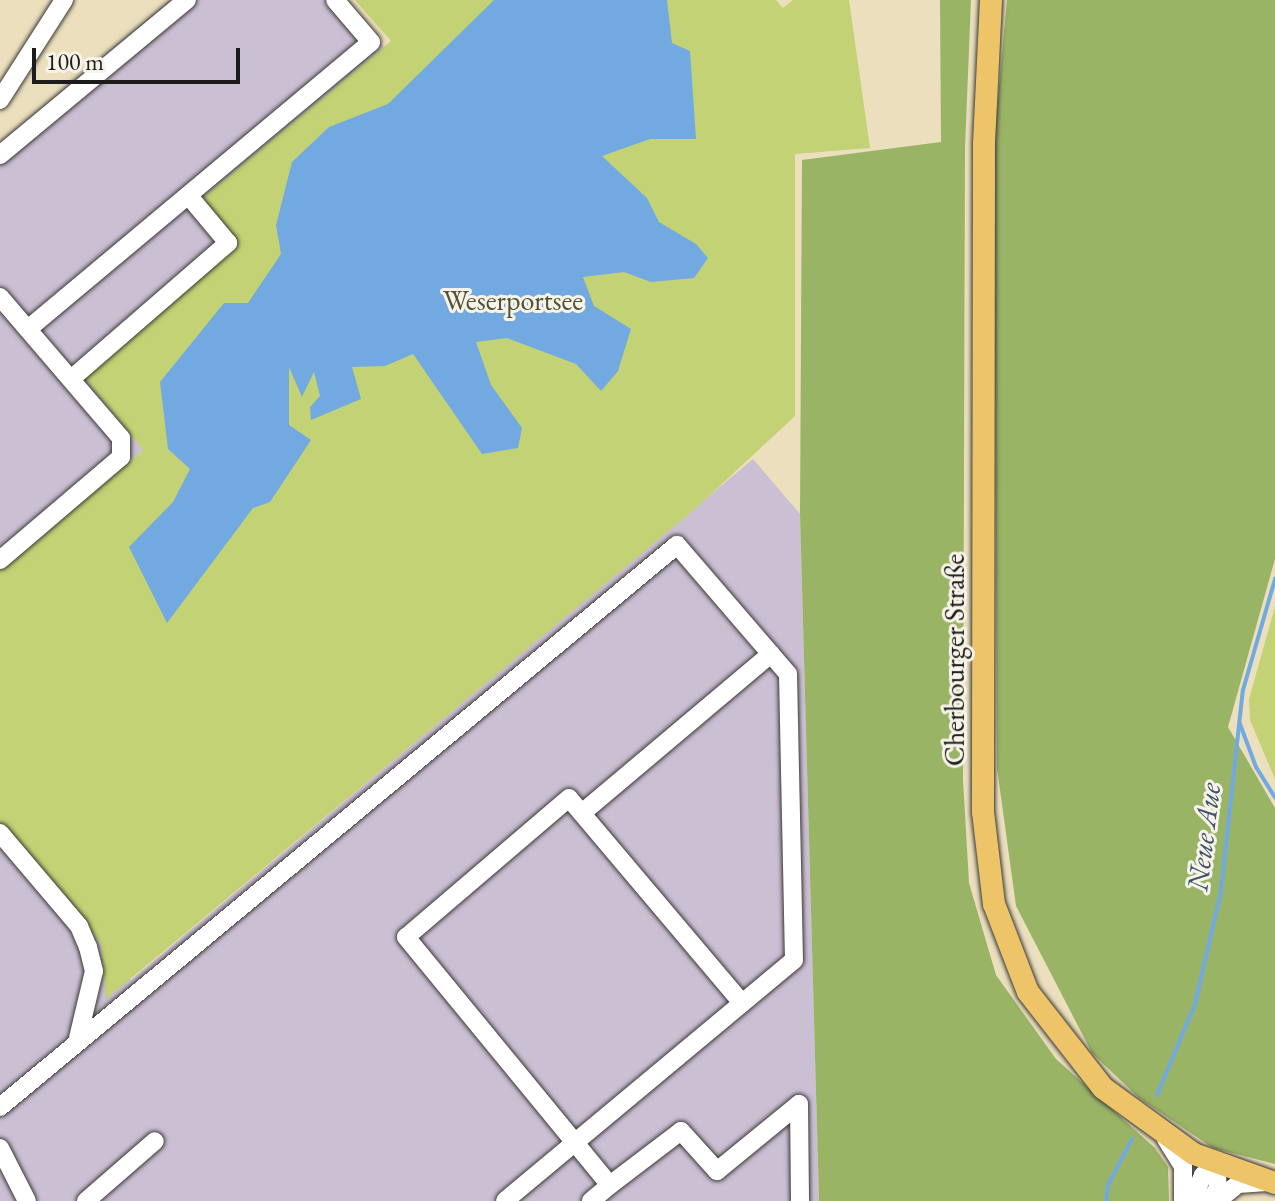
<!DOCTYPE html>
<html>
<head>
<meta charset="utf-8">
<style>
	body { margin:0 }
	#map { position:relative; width:1275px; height:1201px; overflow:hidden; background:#ebdfbd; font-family:"EB Garamond",serif }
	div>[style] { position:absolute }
	.industrial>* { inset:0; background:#cbbfd4 }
	.green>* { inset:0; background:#c3d274 }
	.forest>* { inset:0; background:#9ab466 }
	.water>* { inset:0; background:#72a9e1 }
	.stream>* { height:4px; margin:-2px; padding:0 2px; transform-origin:2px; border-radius:2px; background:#72a9e1 }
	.roads { filter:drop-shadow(0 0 2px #3b3934) drop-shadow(0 0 2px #3b3934) }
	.minor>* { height:18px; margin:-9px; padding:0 9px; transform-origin:9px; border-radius:9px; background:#fff }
	.major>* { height:22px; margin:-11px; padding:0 11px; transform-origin:11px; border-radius:11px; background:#eec469 }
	span { translate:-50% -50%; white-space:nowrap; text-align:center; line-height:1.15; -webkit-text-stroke:6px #f7f3e8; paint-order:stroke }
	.park-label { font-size:28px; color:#4e5336 }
	.street-label { font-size:28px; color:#1c1c1c }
	.water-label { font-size:30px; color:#3e546b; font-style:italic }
	.scale { position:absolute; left:32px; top:48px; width:208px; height:36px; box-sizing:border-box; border:4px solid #1c1c1c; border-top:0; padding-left:10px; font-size:24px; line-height:28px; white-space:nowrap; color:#1c1c1c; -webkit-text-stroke:6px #f7f3e8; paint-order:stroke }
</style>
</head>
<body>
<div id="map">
	<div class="industrial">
		<i style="clip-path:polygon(170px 0,344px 0,384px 47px,200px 200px,236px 244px,143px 450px,0 570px,0 142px)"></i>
		<i style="clip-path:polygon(753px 459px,800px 514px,819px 1201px,0 1201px,0 824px,131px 980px)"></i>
	</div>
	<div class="green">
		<i style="clip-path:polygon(355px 0,776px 0,783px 8px,793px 0,849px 0,870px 148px,795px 154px,795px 416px,695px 509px,106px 999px,101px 944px,0 824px,0 570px,143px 450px,84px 377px,236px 244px,200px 200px,391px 41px)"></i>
		<i style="clip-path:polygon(1275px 607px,1275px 779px,1250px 720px,1249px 699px)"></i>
	</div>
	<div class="forest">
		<i style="clip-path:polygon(940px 0,971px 0,965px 148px,963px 780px,969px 883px,996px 975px,1056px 1059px,1155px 1148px,1168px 1167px,1169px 1201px,819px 1201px,800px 514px,802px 160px,941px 142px)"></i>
		<i style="clip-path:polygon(1007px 0,1275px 0,1275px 559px,1228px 727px,1275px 808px,1275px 1164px,1213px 1148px,1139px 1098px,1092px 1053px,1016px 906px,997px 768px,994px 143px)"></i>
	</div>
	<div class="water">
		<i style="clip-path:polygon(494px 0,667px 0,672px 43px,690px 51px,696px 139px,650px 139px,602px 156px,647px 198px,659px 222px,696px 244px,708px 258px,694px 278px,651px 282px,624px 272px,583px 277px,594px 306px,631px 329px,618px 371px,601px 391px,576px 364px,507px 338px,476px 342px,491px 385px,522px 428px,518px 448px,482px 454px,413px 354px,385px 366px,352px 367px,361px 399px,311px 420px,310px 407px,320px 396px,314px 372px,302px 397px,289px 367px,289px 425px,311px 440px,270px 502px,253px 508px,167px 623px,129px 547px,173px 502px,190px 469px,168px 449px,160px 382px,224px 303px,248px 303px,281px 254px,276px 225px,292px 162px,329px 127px,388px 104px)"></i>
	</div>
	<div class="stream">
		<i style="left:1240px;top:724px;width:46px;rotate:69.6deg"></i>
		<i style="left:1256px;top:767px;width:36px;rotate:58deg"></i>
		<i style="left:1157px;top:1095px;width:99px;rotate:-67.3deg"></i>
		<i style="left:1195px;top:1004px;width:116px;rotate:-77deg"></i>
		<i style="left:1221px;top:891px;width:202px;rotate:-83.8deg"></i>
		<i style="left:1243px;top:690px;width:116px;rotate:-73.9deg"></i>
		<i style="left:1106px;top:1201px;width:16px;rotate:-83deg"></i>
		<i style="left:1108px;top:1185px;width:52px;rotate:-62.4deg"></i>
	</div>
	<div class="roads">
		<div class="minor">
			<i style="left:0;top:100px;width:119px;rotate:-57.4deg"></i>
			<i style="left:0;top:155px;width:243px;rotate:-39.7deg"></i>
			<i style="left:0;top:297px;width:186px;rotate:49.4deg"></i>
			<i style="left:121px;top:438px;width:19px;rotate:90deg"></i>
			<i style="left:121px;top:457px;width:159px;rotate:139.6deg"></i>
			<i style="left:28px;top:329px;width:447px;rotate:-39.9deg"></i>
			<i style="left:371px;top:42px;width:55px;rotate:-130.6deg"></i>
			<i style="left:71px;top:379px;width:208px;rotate:-40.9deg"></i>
			<i style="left:228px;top:243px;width:62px;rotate:-129.8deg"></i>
			<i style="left:582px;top:813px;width:247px;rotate:-40.1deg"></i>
			<i style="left:0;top:833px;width:122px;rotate:49.7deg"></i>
			<i style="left:79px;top:926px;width:23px;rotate:67deg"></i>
			<i style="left:88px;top:947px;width:25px;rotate:76deg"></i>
			<i style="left:94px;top:971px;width:69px;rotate:103.4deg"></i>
			<i style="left:742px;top:1003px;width:268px;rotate:-130.2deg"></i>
			<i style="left:569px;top:798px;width:214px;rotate:139.5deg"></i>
			<i style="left:406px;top:937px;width:321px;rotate:50.6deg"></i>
			<i style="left:610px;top:1185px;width:89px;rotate:-37.3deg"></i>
			<i style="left:681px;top:1131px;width:54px;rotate:48deg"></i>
			<i style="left:717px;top:1171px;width:106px;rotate:-39.3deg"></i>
			<i style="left:799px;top:1104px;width:97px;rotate:89.4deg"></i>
			<i style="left:0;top:1107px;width:880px;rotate:-39.7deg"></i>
			<i style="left:677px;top:545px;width:170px;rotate:49.3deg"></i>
			<i style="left:788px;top:674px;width:286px;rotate:88.8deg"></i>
			<i style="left:794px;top:960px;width:376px;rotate:140.2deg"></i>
			<i style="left:1166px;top:1139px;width:32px;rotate:58deg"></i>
			<i style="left:1183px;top:1166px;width:35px;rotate:90deg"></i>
			<i style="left:0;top:1148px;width:59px;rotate:63deg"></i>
			<i style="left:86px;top:1201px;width:91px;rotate:-41deg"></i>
			<i style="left:591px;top:1201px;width:25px;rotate:-40deg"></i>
			<i style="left:1192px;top:1201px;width:28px;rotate:-67deg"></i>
			<i style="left:1203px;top:1175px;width:16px;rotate:-38deg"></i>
			<i style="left:1216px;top:1165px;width:23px;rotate:85deg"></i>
			<i style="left:1218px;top:1188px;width:15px;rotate:122deg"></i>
			<i style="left:1217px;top:1201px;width:27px;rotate:-39deg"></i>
			<i style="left:1238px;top:1184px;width:29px;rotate:-4deg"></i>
		</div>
		<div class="major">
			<i style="left:991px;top:0;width:144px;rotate:92.8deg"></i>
			<i style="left:984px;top:144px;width:668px;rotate:90.09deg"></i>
			<i style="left:983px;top:812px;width:93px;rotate:83.2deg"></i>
			<i style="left:994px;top:904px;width:94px;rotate:68.9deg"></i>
			<i style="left:1028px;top:992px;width:122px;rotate:52deg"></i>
			<i style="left:1103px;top:1088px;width:112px;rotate:36deg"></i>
			<i style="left:1194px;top:1154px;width:86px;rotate:19.7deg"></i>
		</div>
	</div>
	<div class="park-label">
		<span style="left:513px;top:300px">Weserportsee</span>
	</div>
	<div class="street-label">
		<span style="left:954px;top:660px;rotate:-90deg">Cherbourger Straße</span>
	</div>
	<div class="water-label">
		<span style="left:1204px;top:837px;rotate:-83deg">Neue Aue</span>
	</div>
	<div class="scale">100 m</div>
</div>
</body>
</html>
